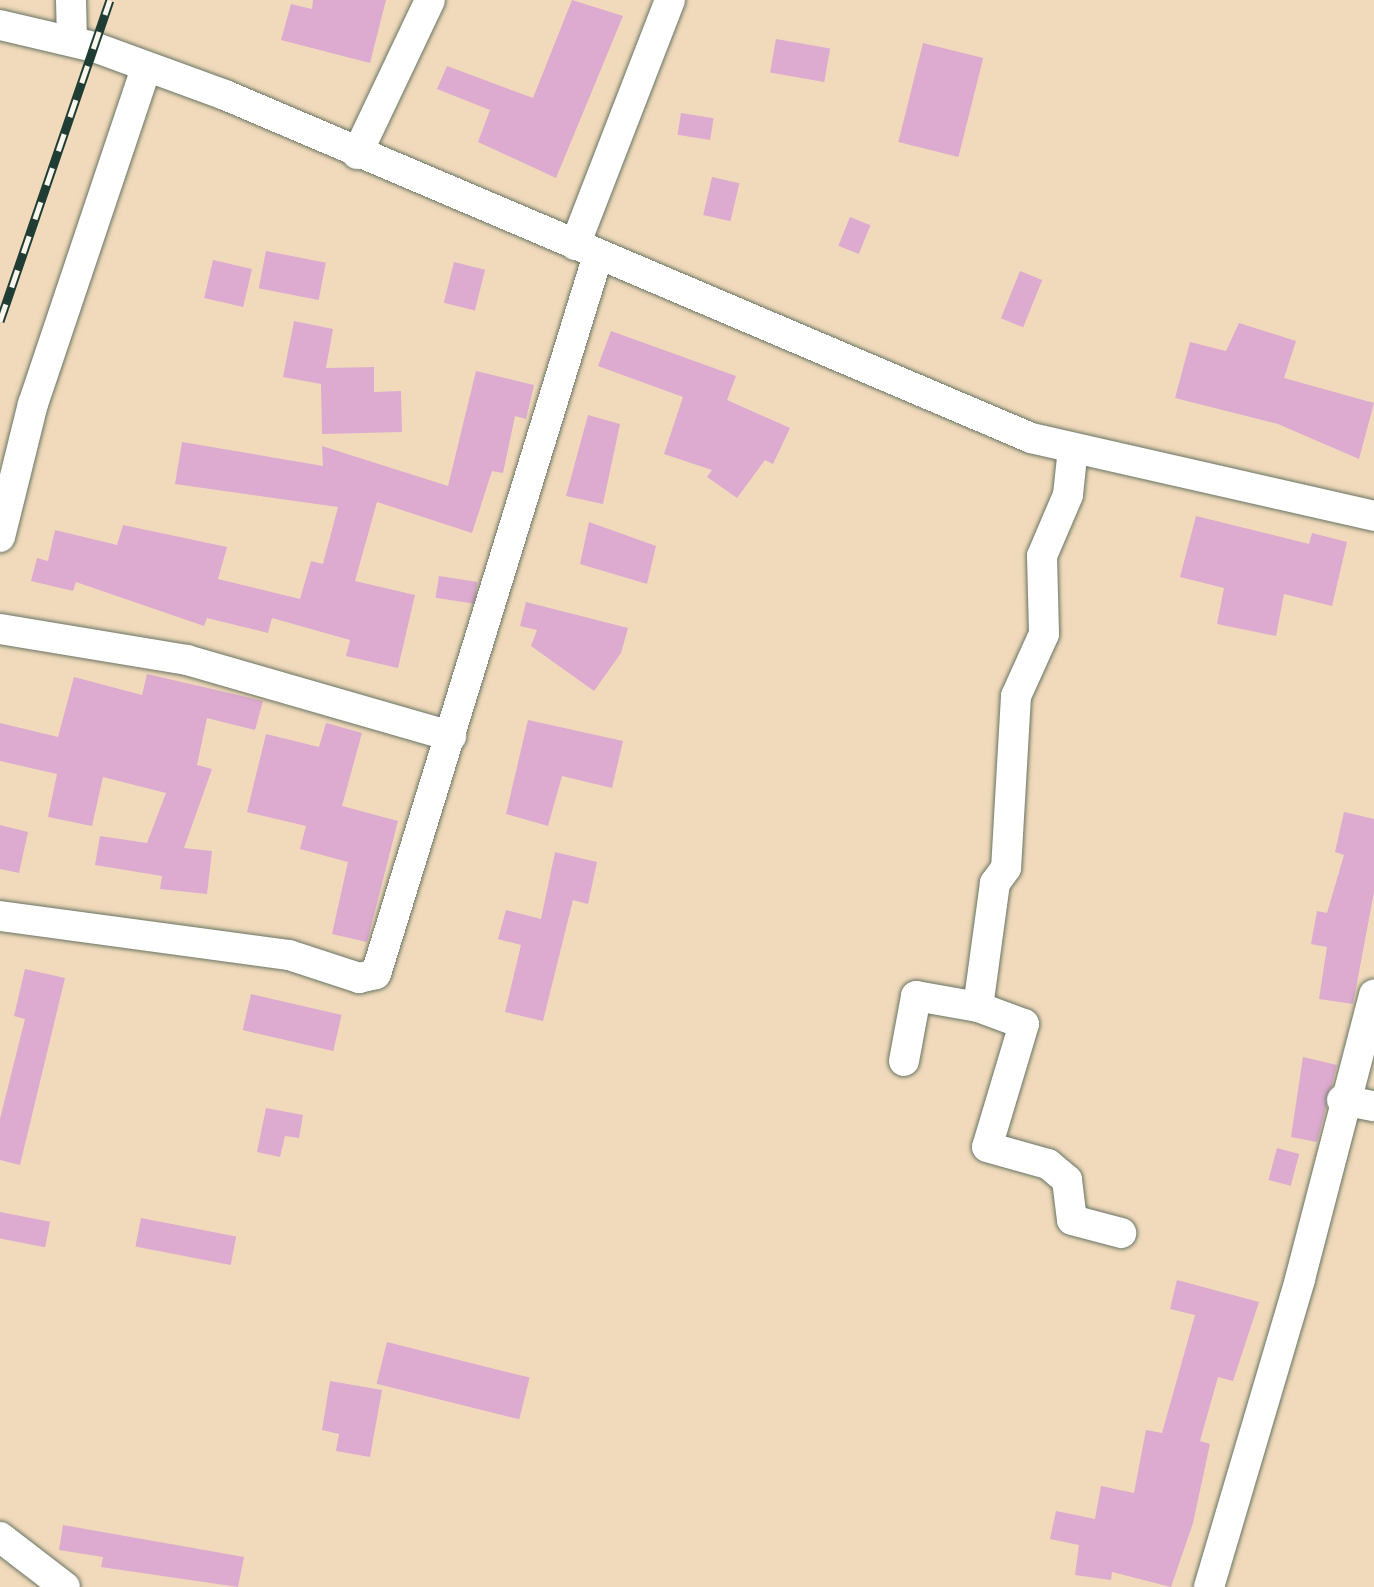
<!DOCTYPE html>
<html>
<head>
<meta charset="utf-8">
<style>
	body { margin:0 }
	#map { position:relative; width:1374px; height:1587px; overflow:hidden; background:#f1dabb; font-family:Dekko,sans-serif }
	div>[style] { position:absolute }
	.building>* { inset:0; background:#dcabcf; transform-origin:0 0 }
	.roads { filter:drop-shadow(0 0 2px #687463) drop-shadow(0 0 2px #687463) }
	.minor>* { height:30px; margin:-15px; padding:0 15px; transform-origin:15px; border-radius:15px; background:#fff }
	.rail>* { height:9px; margin-top:-4.5px; transform-origin:0; background:repeating-linear-gradient(90deg,#fbf7ec 0 18px,#1f3d34 0 36px); box-sizing:border-box; border-block:2px solid #1f3d34 }
	span { translate:-50% -50%; white-space:nowrap; text-align:center; line-height:1.15; -webkit-text-stroke:7px #fbf7ec; paint-order:stroke }
</style>
</head>
<body>
<div id="map">
	<div class="building">
		<i style="clip-path:polygon(313px 0,386px 0,370px 63px,281px 40px,291px 4px,312px 9px)"></i>
		<i style="clip-path:polygon(572px 0,623px 16px,556px 178px,478px 142px,490px 110px,437px 89px,447px 66px,533px 98px)"></i>
		<i style="left:776px;top:39px;width:55px;height:34px;rotate:10deg"></i>
		<i style="left:923px;top:43px;width:62px;height:102px;rotate:14deg"></i>
		<i style="left:681px;top:113px;width:33px;height:22px;rotate:9deg"></i>
		<i style="left:712px;top:177px;width:28px;height:39px;rotate:13deg"></i>
		<i style="left:850px;top:217px;width:22px;height:31px;rotate:22deg"></i>
		<i style="left:266px;top:251px;width:61px;height:38px;rotate:11deg"></i>
		<i style="left:213px;top:260px;width:40px;height:39px;rotate:13deg"></i>
		<i style="left:454px;top:262px;width:32px;height:42px;rotate:14deg"></i>
		<i style="left:1020px;top:271px;width:24px;height:51px;rotate:22deg"></i>
		<i style="clip-path:polygon(294px 321px,333px 329px,326px 368px,374px 367px,374px 392px,401px 391px,402px 432px,322px 434px,321px 384px,283px 377px)"></i>
		<i style="clip-path:polygon(1239px 323px,1296px 341px,1284px 378px,1374px 403px,1359px 459px,1278px 424px,1175px 398px,1190px 342px,1226px 351px)"></i>
		<i style="clip-path:polygon(611px 331px,736px 376px,727px 400px,790px 428px,773px 464px,765px 460px,737px 498px,707px 477px,712px 470px,664px 454px,683px 397px,598px 366px)"></i>
		<i style="clip-path:polygon(476px 371px,534px 385px,526px 419px,515px 416px,503px 473px,492px 471px,472px 533px,377px 502px,355px 581px,415px 595px,398px 668px,346px 656px,350px 640px,272px 618px,268px 633px,207px 618px,204px 626px,76px 582px,73px 591px,31px 581px,37px 558px,48px 561px,55px 530px,117px 545px,123px 525px,227px 547px,218px 579px,300px 599px,311px 561px,323px 564px,338px 507px,175px 484px,182px 442px,323px 466px,322px 446px,448px 486px)"></i>
		<i style="clip-path:polygon(588px 415px,620px 424px,603px 504px,566px 496px)"></i>
		<i style="clip-path:polygon(1196px 516px,1309px 544px,1312px 533px,1347px 542px,1332px 606px,1284px 594px,1276px 636px,1217px 624px,1224px 588px,1180px 577px)"></i>
		<i style="clip-path:polygon(589px 522px,656px 546px,647px 584px,580px 564px)"></i>
		<i style="left:439px;top:576px;width:39px;height:22px;rotate:9deg"></i>
		<i style="clip-path:polygon(526px 602px,628px 628px,621px 653px,594px 691px,531px 646px,537px 630px,520px 626px)"></i>
		<i style="clip-path:polygon(147px 674px,263px 701px,255px 730px,207px 718px,197px 765px,212px 769px,184px 848px,212px 851px,207px 894px,160px 889px,162px 876px,95px 865px,100px 836px,147px 843px,166px 793px,103px 777px,92px 826px,48px 817px,57px 774px,0 761px,0 723px,58px 737px,74px 677px,142px 695px)"></i>
		<i style="clip-path:polygon(528px 720px,623px 741px,612px 788px,562px 776px,548px 826px,506px 814px)"></i>
		<i style="clip-path:polygon(326px 723px,362px 733px,342px 806px,398px 821px,367px 942px,332px 934px,348px 862px,300px 849px,306px 826px,247px 812px,266px 734px,319px 747px)"></i>
		<i style="clip-path:polygon(1344px 812px,1374px 819px,1374px 892px,1353px 1004px,1319px 999px,1327px 947px,1311px 944px,1317px 911px,1327px 913px,1344px 855px,1335px 852px)"></i>
		<i style="clip-path:polygon(0 825px,28px 832px,19px 873px,0 869px)"></i>
		<i style="clip-path:polygon(555px 852px,597px 862px,588px 904px,573px 900px,543px 1021px,505px 1012px,521px 945px,498px 939px,506px 910px,541px 919px)"></i>
		<i style="clip-path:polygon(25px 969px,65px 978px,20px 1165px,0 1160px,0 1119px,25px 1019px,14px 1016px)"></i>
		<i style="left:251px;top:994px;width:93px;height:37px;rotate:13deg"></i>
		<i style="clip-path:polygon(1303px 1057px,1337px 1065px,1317px 1142px,1291px 1137px)"></i>
		<i style="clip-path:polygon(266px 1108px,303px 1115px,299px 1138px,285px 1136px,280px 1157px,257px 1152px)"></i>
		<i style="left:1277px;top:1148px;width:23px;height:33px;rotate:15deg"></i>
		<i style="left:0;top:1212px;width:51px;height:26px;rotate:11deg"></i>
		<i style="left:141px;top:1218px;width:97px;height:29px;rotate:11deg"></i>
		<i style="clip-path:polygon(1177px 1280px,1259px 1302px,1233px 1381px,1218px 1377px,1200px 1441px,1210px 1444px,1193px 1523px,1171px 1587px,1112px 1572px,1111px 1580px,1075px 1575px,1079px 1545px,1050px 1539px,1056px 1511px,1095px 1519px,1101px 1486px,1134px 1493px,1146px 1430px,1162px 1433px,1195px 1315px,1170px 1309px)"></i>
		<i style="left:387px;top:1342px;width:147px;height:43px;rotate:14deg"></i>
		<i style="clip-path:polygon(330px 1381px,382px 1390px,370px 1457px,336px 1451px,339px 1434px,322px 1430px)"></i>
		<i style="clip-path:polygon(63px 1525px,244px 1557px,238px 1587px,101px 1567px,103px 1557px,59px 1550px)"></i>
	</div>
	<div class="roads">
		<div class="minor">
			<i style="left:71px;top:0;width:41px;rotate:88.6deg"></i>
			<i style="left:0;top:25px;width:97px;rotate:13.2deg"></i>
			<i style="left:94px;top:47px;width:140px;rotate:20.1deg"></i>
			<i style="left:225px;top:95px;width:876px;rotate:23.05deg"></i>
			<i style="left:1031px;top:438px;width:352px;rotate:12.8deg"></i>
			<i style="left:357px;top:154px;width:170px;rotate:-64.6deg"></i>
			<i style="left:575px;top:245px;width:263px;rotate:-68.8deg"></i>
			<i style="left:1073px;top:448px;width:47px;rotate:96.1deg"></i>
			<i style="left:1068px;top:495px;width:66px;rotate:113.1deg"></i>
			<i style="left:1042px;top:556px;width:78px;rotate:88.5deg"></i>
			<i style="left:1044px;top:634px;width:68px;rotate:114.3deg"></i>
			<i style="left:1016px;top:696px;width:172px;rotate:93.3deg"></i>
			<i style="left:1006px;top:868px;width:19px;rotate:126deg"></i>
			<i style="left:995px;top:883px;width:125px;rotate:97.8deg"></i>
			<i style="left:978px;top:1007px;width:49px;rotate:20.3deg"></i>
			<i style="left:1024px;top:1024px;width:128px;rotate:106.7deg"></i>
			<i style="left:987px;top:1147px;width:63px;rotate:15.6deg"></i>
			<i style="left:1048px;top:1164px;width:25px;rotate:40deg"></i>
			<i style="left:1067px;top:1180px;width:40px;rotate:82.9deg"></i>
			<i style="left:1072px;top:1220px;width:51px;rotate:14.9deg"></i>
			<i style="left:0;top:537px;width:137px;rotate:-76.1deg"></i>
			<i style="left:33px;top:404px;width:354px;rotate:-71.4deg"></i>
			<i style="left:0;top:629px;width:190px;rotate:9.4deg"></i>
			<i style="left:187px;top:660px;width:275px;rotate:16.1deg"></i>
			<i style="left:0;top:916px;width:292px;rotate:7.7deg"></i>
			<i style="left:289px;top:955px;width:74px;rotate:18.2deg"></i>
			<i style="left:359px;top:978px;width:17px;rotate:-13deg"></i>
			<i style="left:376px;top:974px;width:752px;rotate:-72.84deg"></i>
			<i style="left:904px;top:1061px;width:66px;rotate:-79.5deg"></i>
			<i style="left:916px;top:996px;width:63px;rotate:10.1deg"></i>
			<i style="left:1342px;top:1100px;width:33px;rotate:11deg"></i>
			<i style="left:0;top:1537px;width:82px;rotate:37.6deg"></i>
			<i style="left:1209px;top:1587px;width:321px;rotate:-73.5deg"></i>
			<i style="left:1300px;top:1279px;width:294px;rotate:-75.4deg"></i>
		</div>
	</div>
	<div class="rail">
		<i style="left:0;top:321px;width:339px;rotate:-71.1deg"></i>
	</div>
</div>
</body>
</html>
